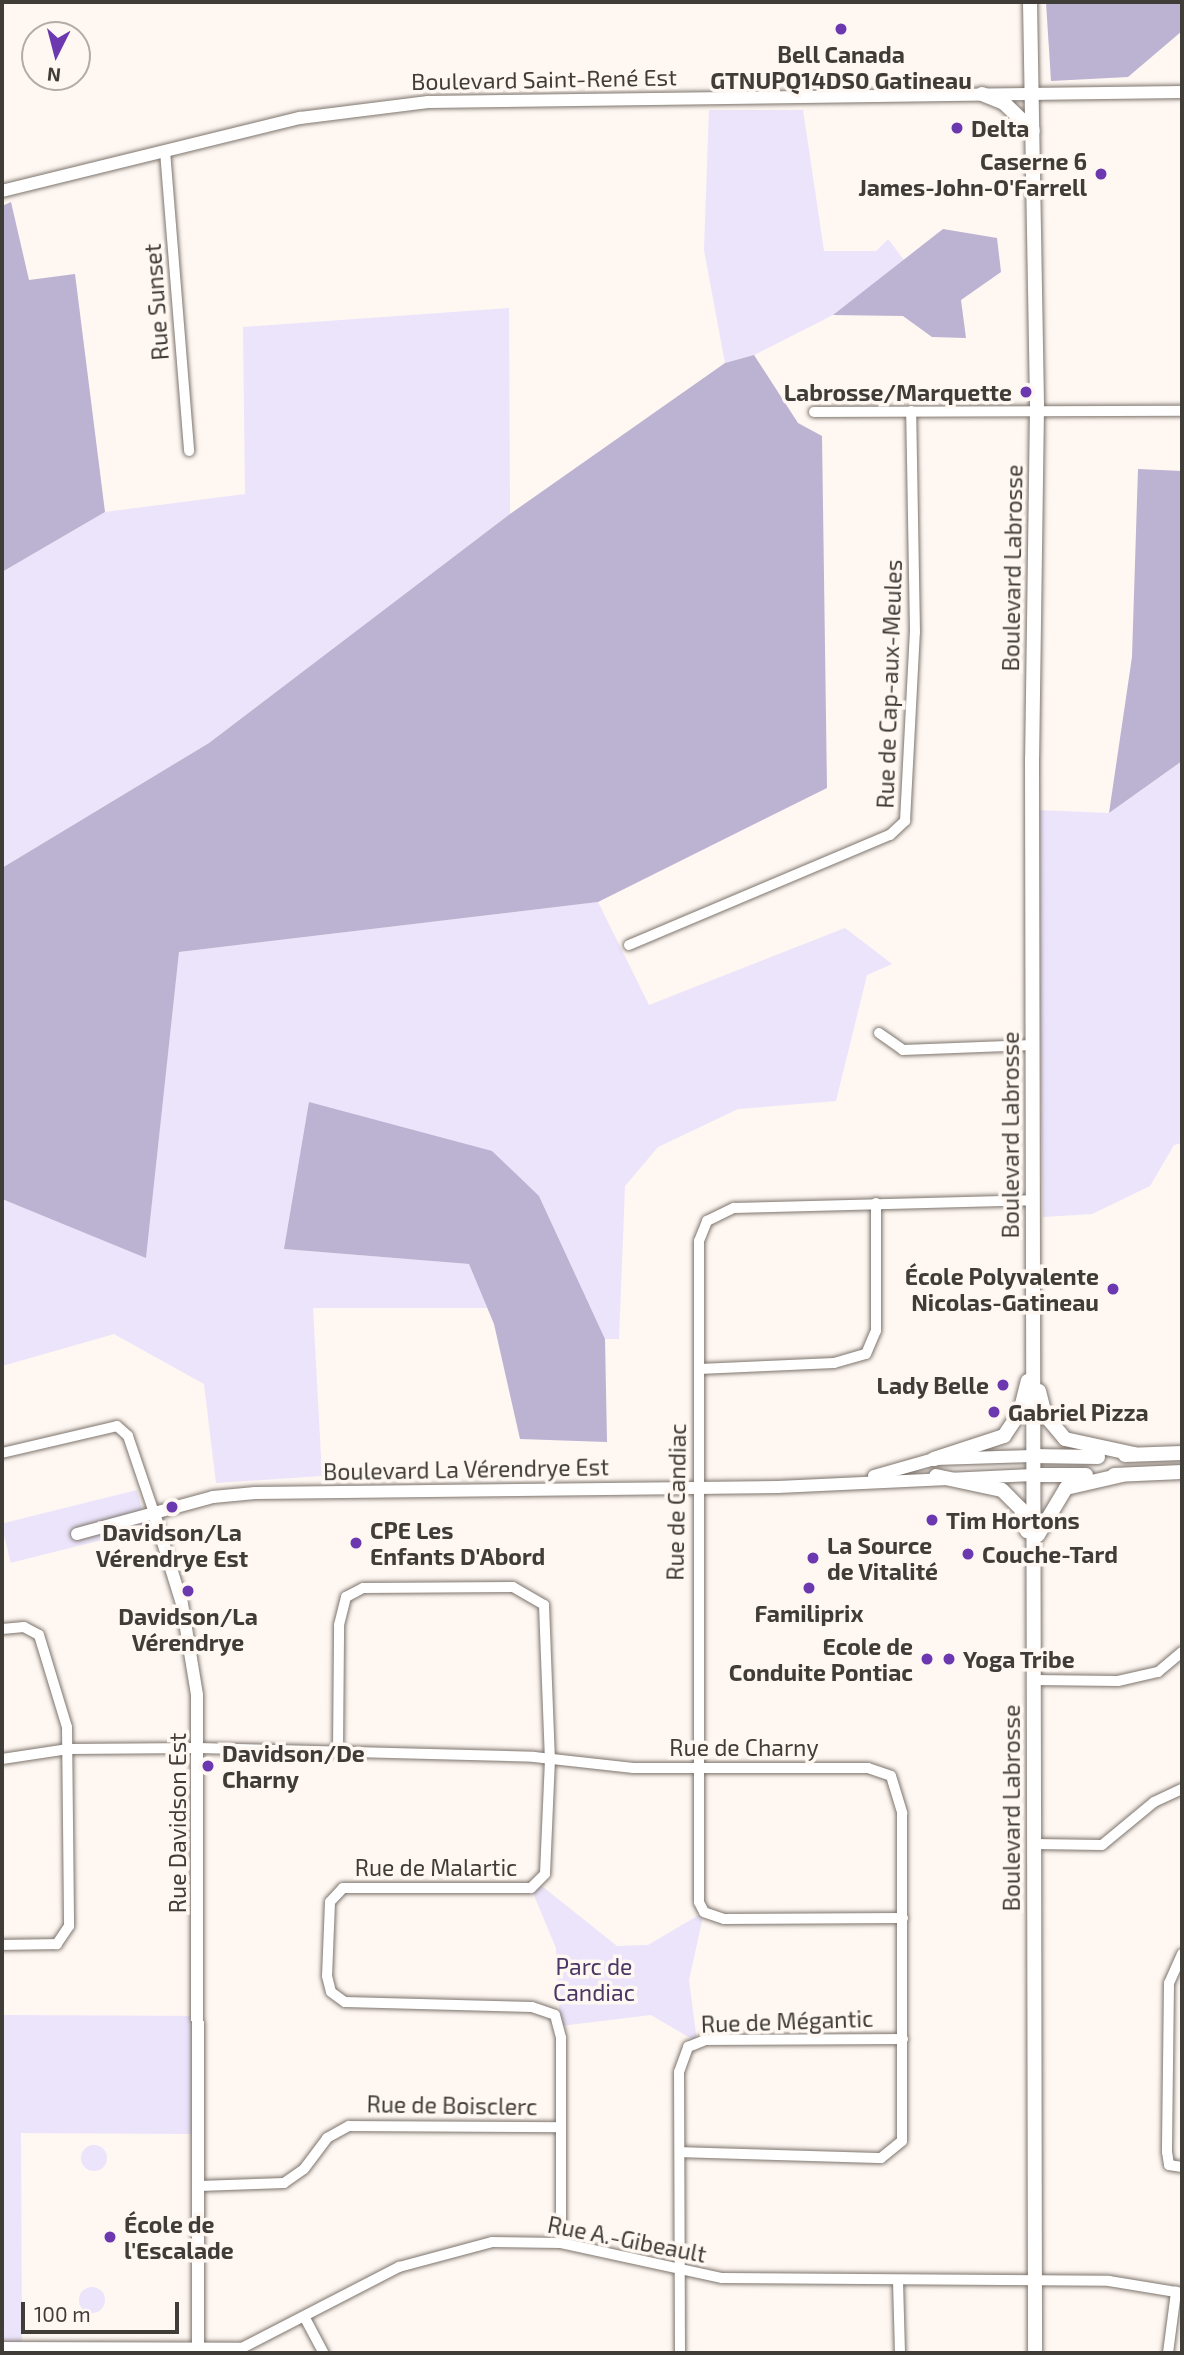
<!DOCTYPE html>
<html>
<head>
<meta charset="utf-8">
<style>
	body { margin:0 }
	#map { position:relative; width:1184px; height:2355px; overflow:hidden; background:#fef7f2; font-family:"Exo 2",sans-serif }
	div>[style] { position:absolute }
	.green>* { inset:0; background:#ebe4fb; transform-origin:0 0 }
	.round { border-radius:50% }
	.forest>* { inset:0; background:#bcb2d2 }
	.roads { filter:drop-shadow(0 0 2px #7d746c) drop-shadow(0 0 2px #7d746c) }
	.minor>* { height:10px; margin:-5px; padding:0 5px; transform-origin:5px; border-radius:5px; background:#fff }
	.tertiary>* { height:12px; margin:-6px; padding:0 6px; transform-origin:6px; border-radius:6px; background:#fff }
	.secondary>* { height:14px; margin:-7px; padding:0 7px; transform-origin:7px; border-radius:7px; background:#fff }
	.dots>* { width:19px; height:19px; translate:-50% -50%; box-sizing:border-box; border:4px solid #fef7f2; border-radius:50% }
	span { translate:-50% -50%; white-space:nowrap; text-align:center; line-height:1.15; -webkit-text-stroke:7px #fef7f2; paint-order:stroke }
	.poi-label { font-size:23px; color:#403c38; font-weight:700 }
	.left { translate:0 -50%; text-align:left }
	.right { translate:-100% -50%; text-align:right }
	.street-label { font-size:23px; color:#403c38 }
	.park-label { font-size:23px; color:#493865 }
	.frame { position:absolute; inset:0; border:4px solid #403c38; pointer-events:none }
	.north { position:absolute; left:21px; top:21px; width:70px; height:70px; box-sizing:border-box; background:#fef7f2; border:2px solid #b2aca8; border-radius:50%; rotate:186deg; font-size:19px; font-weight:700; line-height:28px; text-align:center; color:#403c38 }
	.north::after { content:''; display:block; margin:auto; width:24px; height:32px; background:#6c38af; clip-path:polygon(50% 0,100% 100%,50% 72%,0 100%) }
	.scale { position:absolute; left:21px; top:2302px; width:158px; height:32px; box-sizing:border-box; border:4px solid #403c38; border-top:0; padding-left:9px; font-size:21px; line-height:24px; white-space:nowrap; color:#403c38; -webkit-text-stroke:5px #fef7f2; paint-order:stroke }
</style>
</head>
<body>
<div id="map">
	<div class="green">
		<i style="clip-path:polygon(709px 110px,803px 110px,824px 251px,876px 251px,888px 239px,904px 260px,833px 315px,754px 355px,725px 363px,704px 250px)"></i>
		<i style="clip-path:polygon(509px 308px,510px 514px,209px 743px,2px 868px,2px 572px,105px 512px,245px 494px,243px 327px)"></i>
		<i style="clip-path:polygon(1182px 761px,1182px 1143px,1174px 1145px,1150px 1186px,1092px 1214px,1043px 1217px,1037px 810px,1109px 813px)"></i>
		<i style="clip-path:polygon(598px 902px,649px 1005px,845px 928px,892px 964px,867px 975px,836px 1101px,738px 1109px,658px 1147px,625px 1186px,619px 1339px,605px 1339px,539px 1196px,284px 1249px,469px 1264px,488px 1308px,313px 1308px,322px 1476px,216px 1483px,204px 1384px,114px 1334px,2px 1366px,2px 1199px,146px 1257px,179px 952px)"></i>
		<i style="left:137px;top:1490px;width:40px;height:140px;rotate:76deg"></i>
		<i style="clip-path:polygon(538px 1883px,617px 1946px,648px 1945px,704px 1912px,689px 1980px,697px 2042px,651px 2015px,560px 2026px,556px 1948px,531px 1888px)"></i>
		<i style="clip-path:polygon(2px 2015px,199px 2016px,199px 2134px,21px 2133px,22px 2350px,2px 2347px)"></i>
		<i class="round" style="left:81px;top:2145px;width:26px;height:26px"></i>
		<i class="round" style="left:79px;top:2287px;width:26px;height:26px"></i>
	</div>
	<div class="forest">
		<i style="clip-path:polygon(1046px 2px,1182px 2px,1182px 31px,1128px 77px,1051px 81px)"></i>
		<i style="clip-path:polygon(11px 202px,29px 280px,75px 274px,105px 512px,2px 572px,2px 206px)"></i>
		<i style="clip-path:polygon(943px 229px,997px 238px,1001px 272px,961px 300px,966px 338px,932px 337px,903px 316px,833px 315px)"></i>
		<i style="clip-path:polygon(754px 355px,798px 423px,822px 436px,827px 788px,598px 902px,179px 952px,146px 1258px,2px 1199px,2px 868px,209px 743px,510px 514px,725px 363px)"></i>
		<i style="clip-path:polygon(1138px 469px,1182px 471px,1182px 761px,1109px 813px,1132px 657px)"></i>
		<i style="clip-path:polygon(309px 1102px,492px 1151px,539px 1196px,605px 1339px,607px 1442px,520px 1439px,494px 1324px,469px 1264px,284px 1249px)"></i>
	</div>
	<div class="roads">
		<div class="minor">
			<i style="left:165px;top:151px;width:301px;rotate:85.4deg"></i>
			<i style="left:814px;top:412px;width:368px;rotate:-0.2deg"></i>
			<i style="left:629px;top:945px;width:283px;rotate:-22.9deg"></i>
			<i style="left:890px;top:835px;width:21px;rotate:-43deg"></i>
			<i style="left:905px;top:821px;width:189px;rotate:-87deg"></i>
			<i style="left:915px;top:632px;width:221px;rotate:-91deg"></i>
			<i style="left:879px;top:1033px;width:29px;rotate:35deg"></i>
			<i style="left:903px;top:1050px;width:130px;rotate:-2.2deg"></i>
			<i style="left:699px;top:1369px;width:135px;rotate:-2.5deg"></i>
			<i style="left:834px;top:1363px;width:33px;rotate:-16deg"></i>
			<i style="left:866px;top:1354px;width:25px;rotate:-67deg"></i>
			<i style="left:876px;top:1331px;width:128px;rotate:-90deg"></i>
			<i style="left:2px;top:1453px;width:118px;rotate:-13.2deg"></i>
			<i style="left:117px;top:1426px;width:15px;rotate:42deg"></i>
			<i style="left:128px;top:1436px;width:81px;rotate:71.3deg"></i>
			<i style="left:2px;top:1629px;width:22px;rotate:-5deg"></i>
			<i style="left:24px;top:1627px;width:17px;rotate:28deg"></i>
			<i style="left:39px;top:1635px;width:96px;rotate:73.1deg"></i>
			<i style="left:67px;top:1727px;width:199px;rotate:89.4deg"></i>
			<i style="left:69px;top:1926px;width:22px;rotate:124deg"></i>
			<i style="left:57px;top:1944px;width:55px;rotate:179deg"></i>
			<i style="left:1033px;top:1680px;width:85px;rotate:0.7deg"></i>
			<i style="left:1118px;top:1681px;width:41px;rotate:-12.7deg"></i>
			<i style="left:1158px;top:1672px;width:31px;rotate:-40deg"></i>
			<i style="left:338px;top:1751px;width:126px;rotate:-89.5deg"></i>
			<i style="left:339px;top:1625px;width:29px;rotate:-76deg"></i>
			<i style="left:346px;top:1597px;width:19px;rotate:-28deg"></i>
			<i style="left:363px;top:1588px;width:150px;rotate:-0.4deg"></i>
			<i style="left:513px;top:1587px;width:36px;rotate:30deg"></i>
			<i style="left:544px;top:1605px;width:154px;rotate:87.8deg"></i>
			<i style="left:550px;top:1759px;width:115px;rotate:92.5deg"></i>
			<i style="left:545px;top:1874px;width:20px;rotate:135deg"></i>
			<i style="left:531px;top:1888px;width:188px;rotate:180deg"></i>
			<i style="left:343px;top:1888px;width:19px;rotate:133deg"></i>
			<i style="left:330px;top:1902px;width:74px;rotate:92.3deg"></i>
			<i style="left:327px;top:1976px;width:16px;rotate:76deg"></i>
			<i style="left:331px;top:1992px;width:17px;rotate:36deg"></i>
			<i style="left:345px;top:2002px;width:187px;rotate:1.5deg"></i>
			<i style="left:532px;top:2007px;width:24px;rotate:19deg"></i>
			<i style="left:555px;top:2015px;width:24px;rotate:75deg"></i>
			<i style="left:561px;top:2038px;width:205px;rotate:90deg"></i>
			<i style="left:2px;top:1759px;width:67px;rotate:-8.6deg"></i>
			<i style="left:68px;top:1749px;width:130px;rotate:-0.4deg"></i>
			<i style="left:198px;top:1748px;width:336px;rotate:1.5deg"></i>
			<i style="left:534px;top:1757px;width:100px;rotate:6.3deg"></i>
			<i style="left:633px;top:1768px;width:235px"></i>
			<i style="left:868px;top:1768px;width:24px;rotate:19deg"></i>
			<i style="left:891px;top:1776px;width:39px;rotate:73deg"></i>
			<i style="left:902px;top:1813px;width:328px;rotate:90deg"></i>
			<i style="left:902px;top:2141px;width:27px;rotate:141deg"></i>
			<i style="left:881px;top:2158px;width:200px;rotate:-178.3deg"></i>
			<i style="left:1034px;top:1844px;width:68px;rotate:0.8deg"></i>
			<i style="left:1102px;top:1845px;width:67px;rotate:-39.6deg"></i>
			<i style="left:1154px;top:1802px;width:31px;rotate:-25deg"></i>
			<i style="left:903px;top:1918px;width:179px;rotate:179.7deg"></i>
			<i style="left:724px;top:1919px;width:21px;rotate:-161deg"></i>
			<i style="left:704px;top:1912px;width:11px;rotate:-117deg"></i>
			<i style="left:699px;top:1902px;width:661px;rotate:-90deg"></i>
			<i style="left:699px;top:1241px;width:22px;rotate:-68deg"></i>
			<i style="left:707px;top:1221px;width:30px;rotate:-26deg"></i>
			<i style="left:734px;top:1208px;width:298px;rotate:-1.5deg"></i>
			<i style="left:1182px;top:1954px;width:32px;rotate:114deg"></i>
			<i style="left:1169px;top:1983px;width:169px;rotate:90.7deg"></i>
			<i style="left:1167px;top:2152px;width:13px;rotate:81deg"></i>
			<i style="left:1169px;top:2165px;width:13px;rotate:9deg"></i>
			<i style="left:199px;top:2186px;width:85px;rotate:-2deg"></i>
			<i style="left:284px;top:2183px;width:24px;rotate:-35deg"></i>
			<i style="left:304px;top:2169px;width:39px;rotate:-53deg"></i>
			<i style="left:327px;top:2138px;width:25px;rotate:-29deg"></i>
			<i style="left:349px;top:2126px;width:212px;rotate:0.3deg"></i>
			<i style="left:898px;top:2281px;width:72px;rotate:88.4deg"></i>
			<i style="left:305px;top:2318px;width:40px;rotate:62deg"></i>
			<i style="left:2px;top:2347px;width:240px;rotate:0.2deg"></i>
			<i style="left:242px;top:2348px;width:177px;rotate:-27.3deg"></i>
			<i style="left:399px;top:2267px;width:96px;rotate:-15deg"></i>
			<i style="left:492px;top:2242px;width:69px;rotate:0.8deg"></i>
			<i style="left:561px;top:2243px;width:165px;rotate:12.3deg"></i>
			<i style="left:722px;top:2278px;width:387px;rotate:0.4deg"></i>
			<i style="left:1109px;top:2281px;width:74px;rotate:9.3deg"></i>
			<i style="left:680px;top:2353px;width:281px;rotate:-90.2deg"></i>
			<i style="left:679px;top:2072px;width:27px;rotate:-70deg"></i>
			<i style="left:688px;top:2047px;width:18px;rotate:-22deg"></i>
			<i style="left:705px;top:2040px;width:198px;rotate:-0.3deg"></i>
			<i style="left:1168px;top:2353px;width:62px;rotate:-82.5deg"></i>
		</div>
		<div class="tertiary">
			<i style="left:2px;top:191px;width:307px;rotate:-13.8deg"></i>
			<i style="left:300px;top:118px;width:129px;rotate:-7.1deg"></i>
			<i style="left:428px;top:102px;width:754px;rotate:-0.76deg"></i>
			<i style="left:874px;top:1476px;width:62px;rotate:-15.8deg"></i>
			<i style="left:934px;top:1459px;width:98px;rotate:-1.8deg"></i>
			<i style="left:154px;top:1513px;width:95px;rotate:72.9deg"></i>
			<i style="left:182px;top:1604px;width:92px;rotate:80.6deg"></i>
			<i style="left:197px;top:1695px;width:658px;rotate:89.91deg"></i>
			<i style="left:77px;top:1534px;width:141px;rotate:-15.2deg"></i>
			<i style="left:213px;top:1497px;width:42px;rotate:-5.4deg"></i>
			<i style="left:255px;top:1493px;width:523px;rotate:-0.66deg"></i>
			<i style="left:778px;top:1487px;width:255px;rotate:-2.7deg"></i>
		</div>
		<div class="secondary">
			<i style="left:1030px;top:2px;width:406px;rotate:89deg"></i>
			<i style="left:1037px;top:408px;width:350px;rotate:90.8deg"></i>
			<i style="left:1032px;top:758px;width:1595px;rotate:89.89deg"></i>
			<i style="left:982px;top:94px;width:24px;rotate:22deg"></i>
			<i style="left:1004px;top:103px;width:40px;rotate:44deg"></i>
			<i style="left:1039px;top:1391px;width:25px;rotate:76deg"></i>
			<i style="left:1045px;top:1415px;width:31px;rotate:50deg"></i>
			<i style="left:1065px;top:1439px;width:71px;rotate:12.3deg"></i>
			<i style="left:1125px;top:1455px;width:57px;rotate:-2deg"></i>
			<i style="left:1032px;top:1456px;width:66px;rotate:0.9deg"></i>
			<i style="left:934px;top:1459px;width:74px;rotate:-18.2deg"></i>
			<i style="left:1004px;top:1436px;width:29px;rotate:-56deg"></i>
			<i style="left:1020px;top:1412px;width:32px;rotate:-76deg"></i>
			<i style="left:1033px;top:1475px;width:53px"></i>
			<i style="left:1114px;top:1475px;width:68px;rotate:-2.5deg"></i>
			<i style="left:936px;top:1476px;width:67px;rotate:12deg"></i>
			<i style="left:1002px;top:1490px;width:27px;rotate:45deg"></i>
			<i style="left:1021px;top:1509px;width:23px;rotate:75deg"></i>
			<i style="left:1038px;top:1535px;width:55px;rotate:-59.2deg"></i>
			<i style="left:1066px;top:1488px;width:57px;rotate:-13.1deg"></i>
		</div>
	</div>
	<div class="dots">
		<i style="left:841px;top:29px;background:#6c38af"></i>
		<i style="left:957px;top:128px;background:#6c38af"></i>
		<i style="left:1101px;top:174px;background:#6c38af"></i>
		<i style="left:1026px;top:392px;background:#6c38af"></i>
		<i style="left:1113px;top:1289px;background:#6c38af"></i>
		<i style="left:1003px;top:1385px;background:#6c38af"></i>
		<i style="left:994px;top:1412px;background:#6c38af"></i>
		<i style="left:172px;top:1507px;background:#6c38af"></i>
		<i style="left:932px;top:1520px;background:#6c38af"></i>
		<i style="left:356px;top:1543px;background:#6c38af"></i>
		<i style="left:968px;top:1554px;background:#6c38af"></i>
		<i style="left:813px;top:1558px;background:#6c38af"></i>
		<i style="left:809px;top:1588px;background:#6c38af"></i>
		<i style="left:188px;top:1591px;background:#6c38af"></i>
		<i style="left:927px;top:1659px;background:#6c38af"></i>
		<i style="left:949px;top:1659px;background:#6c38af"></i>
		<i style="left:208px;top:1766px;background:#6c38af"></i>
		<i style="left:110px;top:2237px;background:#6c38af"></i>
	</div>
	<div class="poi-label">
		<span style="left:841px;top:67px">Bell Canada<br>GTNUPQ14DS0 Gatineau</span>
		<span class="left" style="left:971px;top:128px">Delta</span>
		<span class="right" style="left:1087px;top:174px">Caserne 6<br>James-John-O'Farrell</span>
		<span class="right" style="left:1012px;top:392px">Labrosse/Marquette</span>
		<span class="right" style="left:1099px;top:1289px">École Polyvalente<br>Nicolas-Gatineau</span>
		<span class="right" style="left:989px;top:1385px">Lady Belle</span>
		<span class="left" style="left:1008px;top:1412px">Gabriel Pizza</span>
		<span class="left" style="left:946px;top:1520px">Tim Hortons</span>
		<span class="left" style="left:370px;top:1543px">CPE Les<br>Enfants D'Abord</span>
		<span style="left:172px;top:1545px">Davidson/La<br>Vérendrye Est</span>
		<span class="left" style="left:827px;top:1558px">La Source<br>de Vitalité</span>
		<span class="left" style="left:982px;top:1554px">Couche-Tard</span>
		<span style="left:809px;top:1613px">Familiprix</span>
		<span style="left:188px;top:1629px">Davidson/La<br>Vérendrye</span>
		<span class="right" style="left:913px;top:1659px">Ecole de<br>Conduite Pontiac</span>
		<span class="left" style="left:963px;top:1659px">Yoga Tribe</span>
		<span class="left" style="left:222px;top:1766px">Davidson/De<br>Charny</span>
		<span class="left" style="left:124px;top:2237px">École de<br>l'Escalade</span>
	</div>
	<div class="street-label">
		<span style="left:544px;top:79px;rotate:-1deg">Boulevard Saint-René Est</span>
		<span style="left:156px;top:302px;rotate:-94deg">Rue Sunset</span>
		<span style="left:1012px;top:568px;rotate:-89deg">Boulevard Labrosse</span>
		<span style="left:889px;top:684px;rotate:-88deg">Rue de Cap-aux-Meules</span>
		<span style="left:1010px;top:1135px;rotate:-90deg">Boulevard Labrosse</span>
		<span style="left:466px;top:1469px;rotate:-1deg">Boulevard La Vérendrye Est</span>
		<span style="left:676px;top:1502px;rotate:-89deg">Rue de Candiac</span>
		<span style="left:744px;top:1747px">Rue de Charny</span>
		<span style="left:1011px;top:1808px;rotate:-90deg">Boulevard Labrosse</span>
		<span style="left:177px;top:1823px;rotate:-90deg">Rue Davidson Est</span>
		<span style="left:436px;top:1867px">Rue de Malartic</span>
		<span style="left:787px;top:2021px;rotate:-2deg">Rue de Mégantic</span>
		<span style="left:452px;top:2105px;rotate:1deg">Rue de Boisclerc</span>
		<span style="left:627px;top:2239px;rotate:11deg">Rue A.-Gibeault</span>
	</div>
	<div class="park-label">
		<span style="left:594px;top:1979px">Parc de<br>Candiac</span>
	</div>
	<div class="frame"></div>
	<div class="north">N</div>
	<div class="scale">100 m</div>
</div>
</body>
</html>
